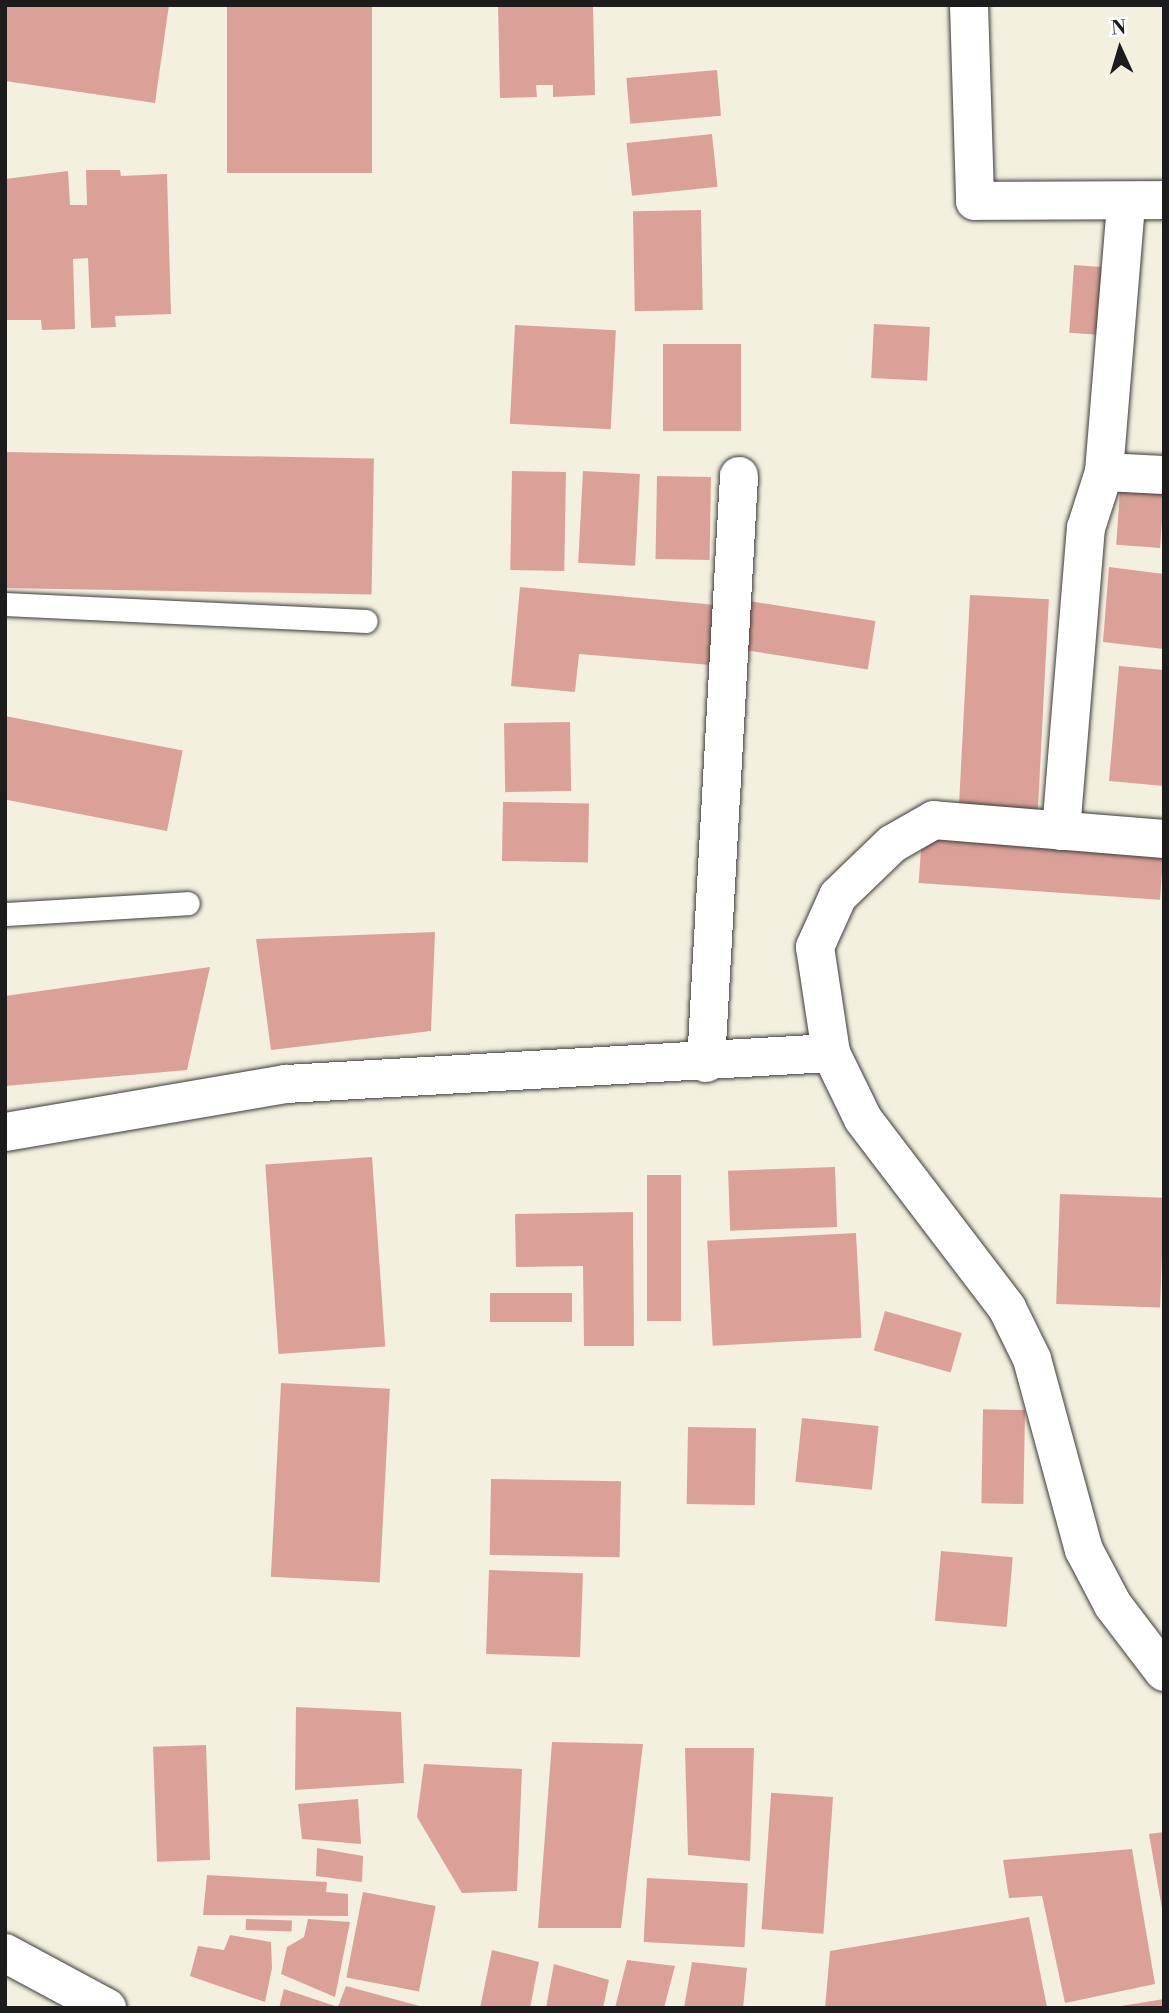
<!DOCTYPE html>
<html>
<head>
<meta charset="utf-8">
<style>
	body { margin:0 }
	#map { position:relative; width:1169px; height:2013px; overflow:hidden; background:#f4f0df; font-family:"Libre Bodoni",serif }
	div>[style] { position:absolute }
	.building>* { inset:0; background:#dba198; transform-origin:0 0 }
	.roads { filter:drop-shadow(0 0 2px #3c3c39) drop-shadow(0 0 2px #3c3c39) }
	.lane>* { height:23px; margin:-11.5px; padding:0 11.5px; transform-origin:11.5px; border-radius:11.5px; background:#fff }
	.street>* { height:38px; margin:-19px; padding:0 19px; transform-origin:19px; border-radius:19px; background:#fff }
	.secondary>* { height:38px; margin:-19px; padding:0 19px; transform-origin:19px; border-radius:19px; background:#fff }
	span { translate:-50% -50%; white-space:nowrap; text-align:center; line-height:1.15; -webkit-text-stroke:5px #fff; paint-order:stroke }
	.frame { position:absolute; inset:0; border:7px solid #1c1c1c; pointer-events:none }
	.north { position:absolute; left:1085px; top:14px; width:70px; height:70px; -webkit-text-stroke:5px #fff; paint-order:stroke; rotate:356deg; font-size:19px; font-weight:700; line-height:28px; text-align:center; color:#1c1c1c }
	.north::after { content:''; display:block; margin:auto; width:24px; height:32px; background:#1c1c1c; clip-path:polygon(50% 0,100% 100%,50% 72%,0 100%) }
</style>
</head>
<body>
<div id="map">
	<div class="building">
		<i style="clip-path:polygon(5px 5px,169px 5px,155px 103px,5px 81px)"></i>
		<i style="left:227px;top:5px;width:145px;height:168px"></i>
		<i style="clip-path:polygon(498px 5px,593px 5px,595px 95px,553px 97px,553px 85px,536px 85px,537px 97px,500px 98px)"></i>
		<i style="left:717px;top:70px;width:46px;height:91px;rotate:85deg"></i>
		<i style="left:712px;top:134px;width:53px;height:86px;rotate:84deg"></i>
		<i style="clip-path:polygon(86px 170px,120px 170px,121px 176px,167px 174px,171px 314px,115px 316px,116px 327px,91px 328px,88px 258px,73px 259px,75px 329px,42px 330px,41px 320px,5px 320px,5px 179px,68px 171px,70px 205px,87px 205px)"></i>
		<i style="left:701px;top:210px;width:100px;height:68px;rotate:89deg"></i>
		<i style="left:1074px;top:265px;width:39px;height:68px;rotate:4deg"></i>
		<i style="left:874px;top:324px;width:56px;height:54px;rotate:3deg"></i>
		<i style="left:515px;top:325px;width:101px;height:99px;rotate:3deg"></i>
		<i style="left:741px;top:344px;width:87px;height:78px;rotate:90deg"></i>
		<i style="left:5px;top:452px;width:369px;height:136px;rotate:1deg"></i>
		<i style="left:512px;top:471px;width:54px;height:99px;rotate:1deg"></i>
		<i style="left:583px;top:471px;width:57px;height:92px;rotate:3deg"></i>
		<i style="left:657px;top:476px;width:54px;height:83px;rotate:1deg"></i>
		<i style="left:1120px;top:491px;width:44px;height:54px;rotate:4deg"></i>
		<i style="clip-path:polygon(1109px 567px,1164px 574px,1164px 649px,1103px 642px)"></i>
		<i style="clip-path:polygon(520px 587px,716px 605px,711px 665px,579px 654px,575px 692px,511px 686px)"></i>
		<i style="left:970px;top:595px;width:79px;height:212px;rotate:3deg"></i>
		<i style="left:749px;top:601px;width:128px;height:49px;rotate:9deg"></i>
		<i style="clip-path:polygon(1119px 666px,1164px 670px,1164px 786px,1109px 781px)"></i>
		<i style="left:5px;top:716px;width:181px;height:82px;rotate:11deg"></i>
		<i style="left:570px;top:722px;width:69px;height:66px;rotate:89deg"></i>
		<i style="left:503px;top:802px;width:86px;height:59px;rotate:1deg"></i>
		<i style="left:922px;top:835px;width:242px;height:48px;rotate:4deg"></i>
		<i style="clip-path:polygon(435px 932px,431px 1031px,271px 1050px,256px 939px)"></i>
		<i style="clip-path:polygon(210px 967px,187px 1070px,5px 1086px,5px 996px)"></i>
		<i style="left:372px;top:1157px;width:190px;height:107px;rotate:86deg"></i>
		<i style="left:835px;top:1167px;width:60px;height:107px;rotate:88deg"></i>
		<i style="left:647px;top:1175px;width:34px;height:146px"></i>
		<i style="left:1060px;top:1194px;width:104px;height:110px;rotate:2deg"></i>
		<i style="clip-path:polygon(633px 1212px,634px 1346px,584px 1346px,583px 1266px,516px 1267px,515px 1214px)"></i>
		<i style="left:856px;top:1233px;width:105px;height:149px;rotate:87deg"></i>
		<i style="left:490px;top:1293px;width:82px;height:29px"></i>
		<i style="left:885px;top:1311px;width:80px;height:41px;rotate:16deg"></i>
		<i style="left:281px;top:1383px;width:109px;height:194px;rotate:3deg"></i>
		<i style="left:1025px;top:1410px;width:94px;height:42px;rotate:91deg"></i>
		<i style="left:802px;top:1418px;width:77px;height:64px;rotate:6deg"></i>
		<i style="left:688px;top:1427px;width:68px;height:77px;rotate:1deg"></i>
		<i style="left:491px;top:1479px;width:130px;height:76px;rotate:1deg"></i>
		<i style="left:941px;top:1551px;width:72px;height:70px;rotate:5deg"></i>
		<i style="left:489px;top:1570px;width:94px;height:84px;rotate:2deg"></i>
		<i style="clip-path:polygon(296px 1707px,401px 1712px,404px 1783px,295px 1790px)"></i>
		<i style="clip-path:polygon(552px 1742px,643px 1744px,621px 1928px,538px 1928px)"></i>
		<i style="left:206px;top:1745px;width:115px;height:53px;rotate:88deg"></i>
		<i style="clip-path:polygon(685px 1748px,754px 1748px,750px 1861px,688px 1855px)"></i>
		<i style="clip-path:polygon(424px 1764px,522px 1769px,517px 1891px,462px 1893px,417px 1817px)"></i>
		<i style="left:833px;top:1797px;width:137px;height:62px;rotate:94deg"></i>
		<i style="clip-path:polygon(358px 1799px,361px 1844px,302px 1839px,298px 1804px)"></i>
		<i style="clip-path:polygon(1164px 1832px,1164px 1909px,1162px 1909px,1149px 1834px)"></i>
		<i style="clip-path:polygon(317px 1848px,363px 1856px,362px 1882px,316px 1876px)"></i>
		<i style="clip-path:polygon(1132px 1849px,1155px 1984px,1065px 2003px,1042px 1896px,1009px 1898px,1003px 1860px)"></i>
		<i style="clip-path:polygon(207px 1875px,327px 1882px,326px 1892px,348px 1894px,348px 1916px,203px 1915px)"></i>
		<i style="left:647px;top:1878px;width:101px;height:64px;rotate:3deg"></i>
		<i style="left:363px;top:1892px;width:74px;height:87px;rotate:11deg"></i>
		<i style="clip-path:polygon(1029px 1917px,1047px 2007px,825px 2008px,830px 1951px)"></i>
		<i style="left:246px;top:1919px;width:46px;height:11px;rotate:2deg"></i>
		<i style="clip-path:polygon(308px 1919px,350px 1922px,335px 1997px,281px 1974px,287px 1947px,304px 1937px)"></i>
		<i style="clip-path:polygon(230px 1935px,271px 1942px,272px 1968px,265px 2002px,190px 1976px,198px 1946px,224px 1950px)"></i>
		<i style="clip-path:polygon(492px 1950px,539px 1962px,530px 2008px,480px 2008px)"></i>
		<i style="clip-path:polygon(627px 1960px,675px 1966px,664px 2008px,615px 2008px)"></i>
		<i style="clip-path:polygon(692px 1962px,747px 1968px,743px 2008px,684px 2008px)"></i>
		<i style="clip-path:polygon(554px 1964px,609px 1980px,603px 2008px,546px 2008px)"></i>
		<i style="clip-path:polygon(346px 1986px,423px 2007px,423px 2008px,279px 2008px,284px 1989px,338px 2007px)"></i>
		<i style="clip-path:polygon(1164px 1999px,1164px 2008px,1121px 2008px,1121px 2006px)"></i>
	</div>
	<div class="roads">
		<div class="lane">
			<i style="left:5px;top:604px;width:361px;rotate:2.7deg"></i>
			<i style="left:5px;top:914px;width:183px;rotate:-3.4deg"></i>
		</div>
		<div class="street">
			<i style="left:969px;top:5px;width:196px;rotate:88.2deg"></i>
			<i style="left:975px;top:201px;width:189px;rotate:-0.3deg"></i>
			<i style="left:1104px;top:472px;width:60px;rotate:2.9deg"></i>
			<i style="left:1061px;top:831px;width:304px;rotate:-85.3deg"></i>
			<i style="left:1086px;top:528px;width:59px;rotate:-72.2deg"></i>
			<i style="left:1104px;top:472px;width:270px;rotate:-85.3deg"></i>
			<i style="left:1164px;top:839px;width:231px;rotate:-175.3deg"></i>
			<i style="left:934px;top:820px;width:48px;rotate:150.3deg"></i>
			<i style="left:892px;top:844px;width:75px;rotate:136.1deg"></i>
			<i style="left:838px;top:896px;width:56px;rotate:114.3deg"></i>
			<i style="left:815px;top:947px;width:107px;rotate:81.4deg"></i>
			<i style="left:831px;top:1053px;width:73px;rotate:64.1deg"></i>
			<i style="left:863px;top:1119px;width:238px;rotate:52.7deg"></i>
			<i style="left:1007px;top:1308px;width:57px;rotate:63.9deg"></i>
			<i style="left:1032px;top:1359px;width:198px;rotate:74.8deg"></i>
			<i style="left:1084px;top:1550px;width:62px;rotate:62.2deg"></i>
			<i style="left:1113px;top:1605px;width:84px;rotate:52.7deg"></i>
			<i style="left:706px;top:1063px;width:588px;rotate:-86.78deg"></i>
			<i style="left:5px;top:1132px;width:285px;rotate:-9.7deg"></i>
			<i style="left:286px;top:1084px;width:546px;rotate:-3.26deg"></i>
		</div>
		<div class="secondary">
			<i style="left:5px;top:1953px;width:116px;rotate:28.3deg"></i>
		</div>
	</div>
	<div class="frame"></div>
	<div class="north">N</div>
</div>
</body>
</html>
